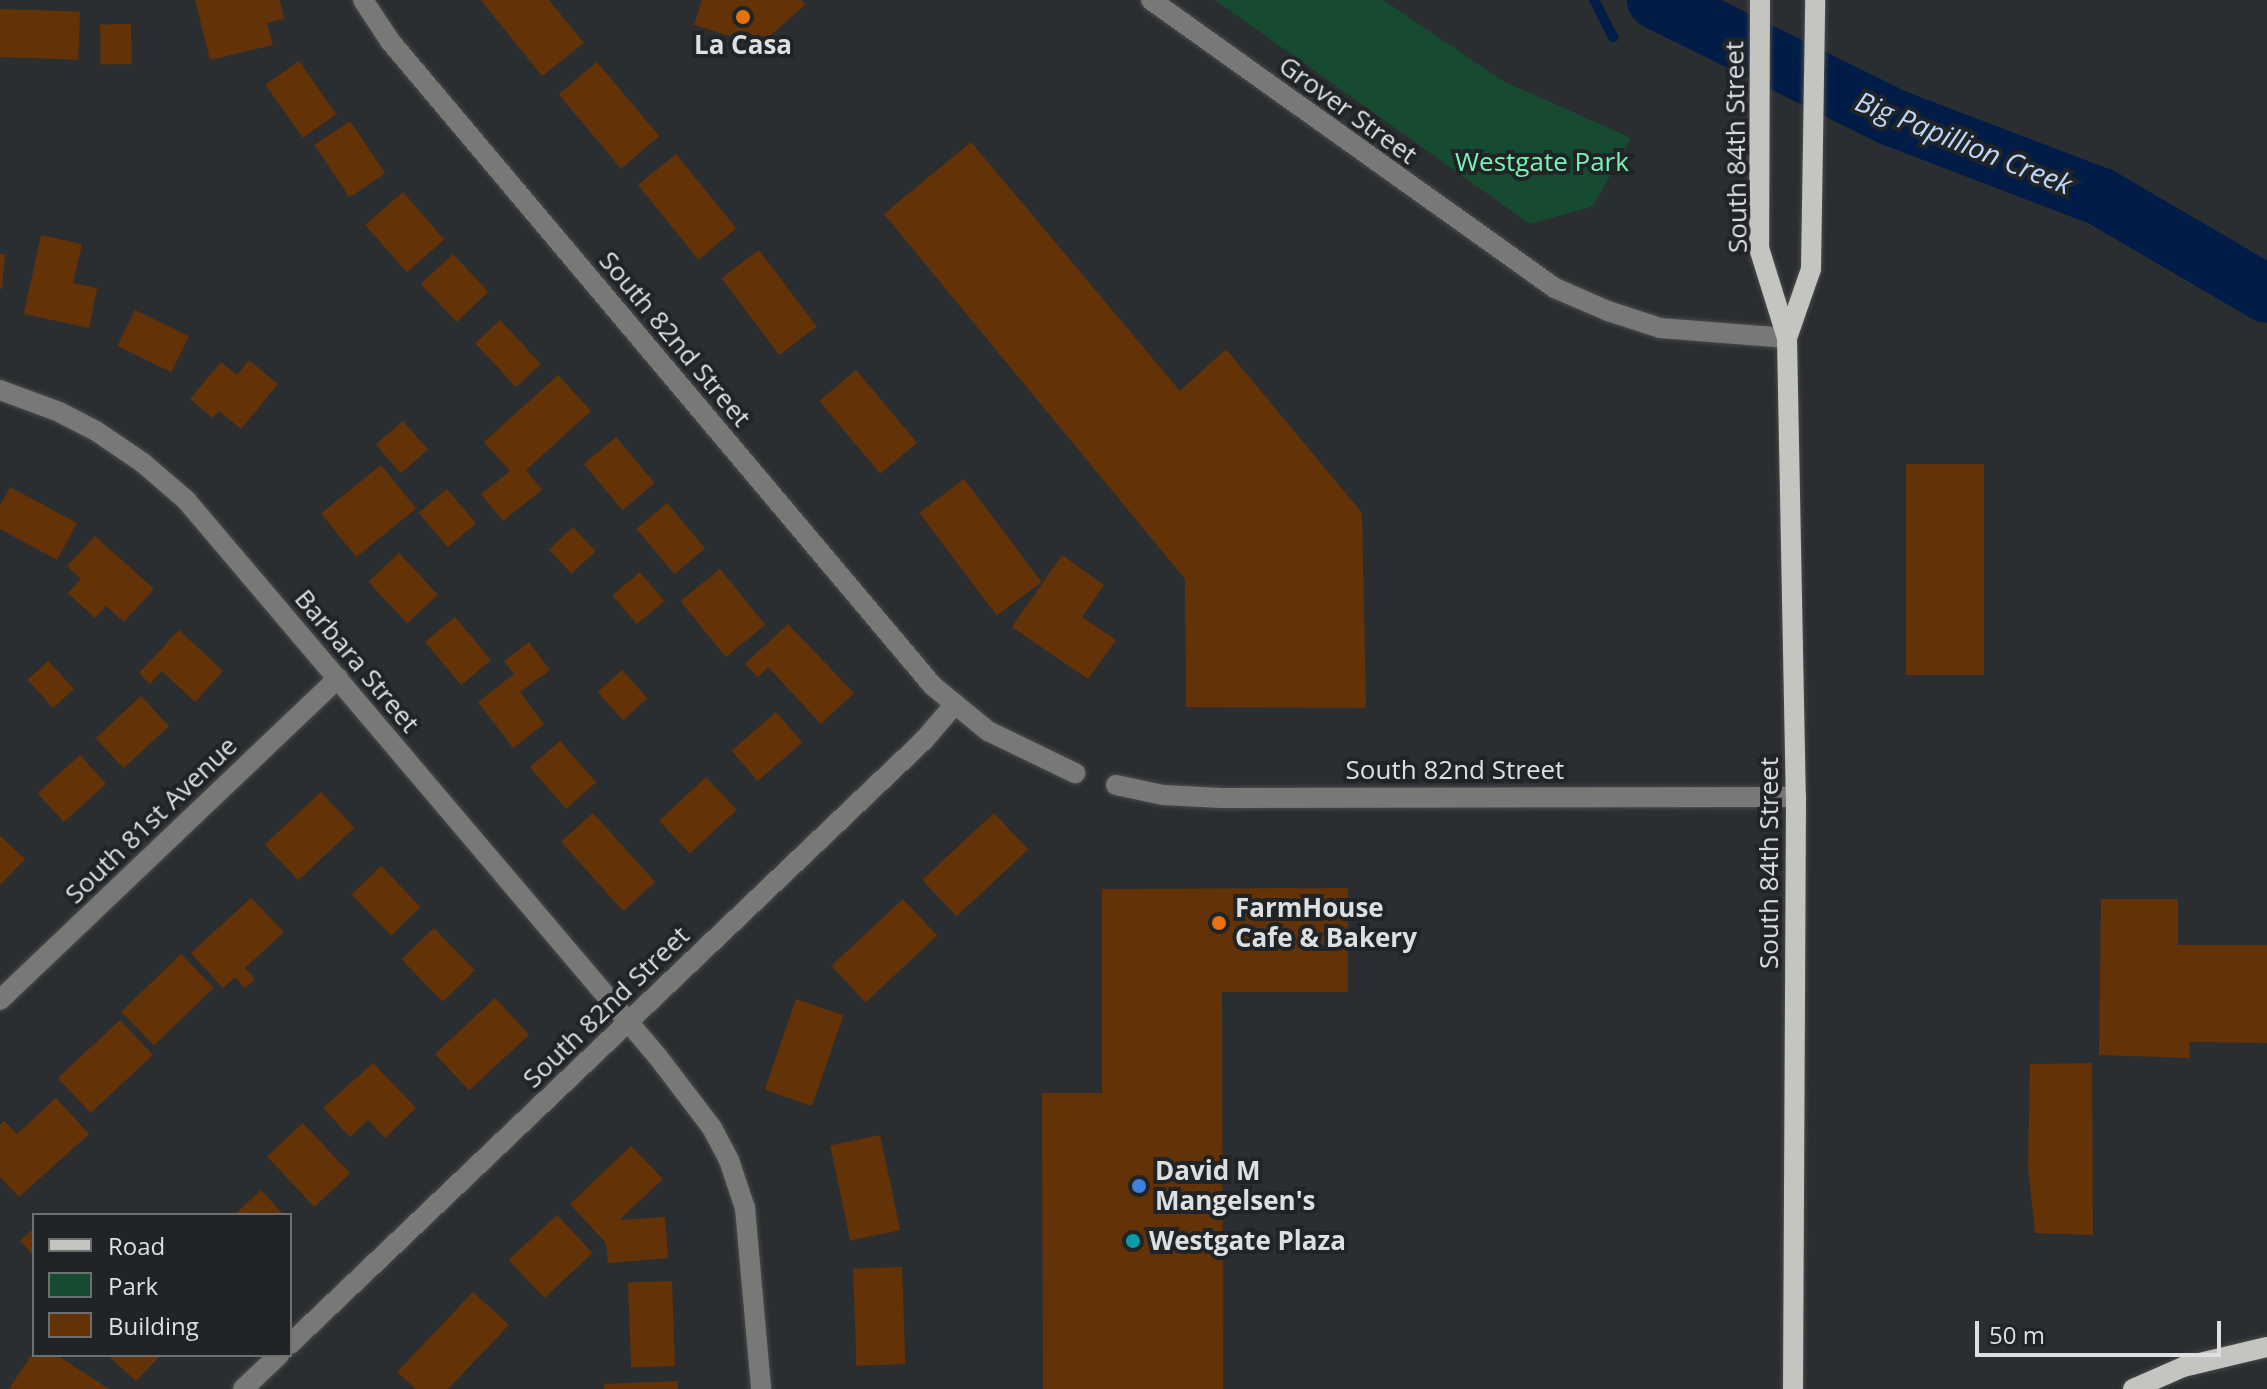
<!DOCTYPE html>
<html>
<head>
<meta charset="utf-8">
<style>
	body { margin:0 }
	#map { position:relative; width:2267px; height:1389px; overflow:hidden; background:#2b2e30; font-family:"Open Sans",sans-serif }
	div>[style] { position:absolute }
	.green>* { inset:0; background:#164b32 }
	.stream>* { height:10px; margin:-5px; padding:0 5px; transform-origin:5px; border-radius:5px; background:#001c47 }
	.river>* { height:58px; margin:-29px; padding:0 29px; transform-origin:29px; border-radius:29px; background:#001c47 }
	.building>* { inset:0; background:#643207; transform-origin:0 0 }
	.roads { filter:drop-shadow(0 0 2px #484a4c) drop-shadow(0 0 2px #484a4c) }
	.minor>* { height:20px; margin:-10px; padding:0 10px; transform-origin:10px; border-radius:10px; background:#787977 }
	.major>* { height:20px; margin:-10px; padding:0 10px; transform-origin:10px; border-radius:10px; background:#c4c4c0 }
	.dots>* { width:22px; height:22px; translate:-50% -50%; box-sizing:border-box; border:4px solid #212427; border-radius:50% }
	span { translate:-50% -50%; white-space:nowrap; text-align:center; line-height:1.15; -webkit-text-stroke:8px #212427; paint-order:stroke }
	.poi-label { font-size:26px; color:#dedfe1; font-weight:700 }
	.left { translate:0 -50%; text-align:left }
	.street-label { font-size:26px; color:#dedfe1 }
	.park-label { font-size:26px; color:#79f3b5 }
	.water-label { font-size:28px; color:#bdd7fa; font-style:italic }
	.legend { position:absolute; left:32px; top:1213px; width:260px; height:144px; box-sizing:border-box; background:#212427; border:2px solid #6d6f71; margin:0; padding:10px 14px; list-style:none; font-size:24px; color:#dedfe1 }
	.legend li { display:flex; align-items:center; gap:16px; height:40px }
	.legend b { width:40px; border:2px solid #6d6f71 }
	.scale { position:absolute; left:1975px; top:1321px; width:246px; height:36px; box-sizing:border-box; border:4px solid #dedfe1; border-top:0; padding-left:10px; font-size:24px; line-height:28px; white-space:nowrap; color:#dedfe1; -webkit-text-stroke:6px #212427; paint-order:stroke }
</style>
</head>
<body>
<div id="map">
	<div class="green">
		<i style="clip-path:polygon(1215px 0,1383px 0,1503px 81px,1631px 138px,1593px 206px,1530px 224px)"></i>
	</div>
	<div class="stream">
		<i style="left:1594px;top:0;width:42px;rotate:62.8deg"></i>
	</div>
	<div class="river">
		<i style="left:1656px;top:0;width:266px;rotate:26.4deg"></i>
		<i style="left:1894px;top:118px;width:222px;rotate:20.9deg"></i>
		<i style="left:2101px;top:197px;width:192px;rotate:30.3deg"></i>
	</div>
	<div class="building">
		<i style="clip-path:polygon(195px 0,280px 0,284px 19px,267px 23px,273px 45px,210px 60px)"></i>
		<i style="clip-path:polygon(481px 0,549px 0,584px 43px,542px 76px)"></i>
		<i style="clip-path:polygon(702px 0,802px 0,805px 5px,759px 45px,694px 25px)"></i>
		<i style="left:0;top:9px;width:80px;height:48px;rotate:2deg"></i>
		<i style="left:131px;top:24px;width:40px;height:31px;rotate:89deg"></i>
		<i style="left:299px;top:61px;width:65px;height:41px;rotate:55deg"></i>
		<i style="left:597px;top:62px;width:97px;height:50px;rotate:50deg"></i>
		<i style="left:350px;top:121px;width:63px;height:43px;rotate:56deg"></i>
		<i style="clip-path:polygon(971px 142px,1180px 391px,1226px 349px,1362px 513px,1366px 708px,1186px 707px,1185px 579px,884px 214px)"></i>
		<i style="left:676px;top:154px;width:96px;height:49px;rotate:51deg"></i>
		<i style="left:403px;top:192px;width:63px;height:50px;rotate:49deg"></i>
		<i style="clip-path:polygon(41px 235px,82px 244px,73px 283px,97px 288px,89px 328px,24px 314px)"></i>
		<i style="left:759px;top:250px;width:96px;height:47px;rotate:53deg"></i>
		<i style="clip-path:polygon(0 254px,5px 254px,2px 289px,0 289px)"></i>
		<i style="left:453px;top:254px;width:52px;height:44px;rotate:47deg"></i>
		<i style="left:135px;top:310px;width:60px;height:40px;rotate:26deg"></i>
		<i style="left:500px;top:320px;width:60px;height:34px;rotate:47deg"></i>
		<i style="clip-path:polygon(249px 360px,278px 384px,241px 429px,219px 411px,213px 418px,190px 399px,221px 362px,237px 375px)"></i>
		<i style="left:856px;top:370px;width:95px;height:48px;rotate:50deg"></i>
		<i style="clip-path:polygon(558px 375px,591px 411px,526px 470px,542px 490px,503px 521px,481px 494px,510px 471px,484px 442px)"></i>
		<i style="left:403px;top:421px;width:38px;height:36px;rotate:49deg"></i>
		<i style="left:616px;top:437px;width:60px;height:42px;rotate:50deg"></i>
		<i style="left:1906px;top:464px;width:78px;height:211px"></i>
		<i style="left:381px;top:465px;width:56px;height:77px;rotate:51deg"></i>
		<i style="left:964px;top:479px;width:129px;height:56px;rotate:53deg"></i>
		<i style="clip-path:polygon(10px 487px,77px 523px,57px 560px,0 529px,0 505px)"></i>
		<i style="left:447px;top:489px;width:45px;height:37px;rotate:50deg"></i>
		<i style="left:667px;top:503px;width:59px;height:40px;rotate:50deg"></i>
		<i style="left:573px;top:527px;width:33px;height:33px;rotate:47deg"></i>
		<i style="clip-path:polygon(95px 536px,154px 589px,124px 622px,106px 606px,95px 618px,68px 593px,81px 579px,67px 566px)"></i>
		<i style="left:399px;top:553px;width:57px;height:42px;rotate:47deg"></i>
		<i style="clip-path:polygon(1062px 555px,1104px 585px,1082px 617px,1116px 640px,1088px 679px,1012px 627px)"></i>
		<i style="left:720px;top:569px;width:72px;height:51px;rotate:51deg"></i>
		<i style="left:640px;top:572px;width:38px;height:36px;rotate:50deg"></i>
		<i style="left:455px;top:617px;width:56px;height:39px;rotate:50deg"></i>
		<i style="clip-path:polygon(788px 624px,854px 693px,821px 724px,768px 667px,758px 677px,745px 664px)"></i>
		<i style="clip-path:polygon(179px 630px,223px 671px,195px 702px,162px 671px,150px 684px,139px 673px)"></i>
		<i style="clip-path:polygon(529px 642px,550px 670px,520px 692px,544px 724px,513px 748px,478px 702px,514px 674px,504px 661px)"></i>
		<i style="left:48px;top:661px;width:38px;height:28px;rotate:47deg"></i>
		<i style="left:622px;top:670px;width:38px;height:33px;rotate:48deg"></i>
		<i style="left:141px;top:696px;width:41px;height:62px;rotate:47deg"></i>
		<i style="left:776px;top:712px;width:40px;height:59px;rotate:49deg"></i>
		<i style="left:560px;top:741px;width:55px;height:40px;rotate:49deg"></i>
		<i style="left:80px;top:755px;width:39px;height:57px;rotate:48deg"></i>
		<i style="left:706px;top:777px;width:45px;height:64px;rotate:47deg"></i>
		<i style="left:321px;top:792px;width:49px;height:77px;rotate:47deg"></i>
		<i style="left:593px;top:813px;width:93px;height:43px;rotate:48deg"></i>
		<i style="left:994px;top:813px;width:50px;height:98px;rotate:47deg"></i>
		<i style="clip-path:polygon(0 836px,25px 859px,0 885px)"></i>
		<i style="left:381px;top:866px;width:57px;height:41px;rotate:46deg"></i>
		<i style="clip-path:polygon(1348px 888px,1348px 992px,1222px 992px,1223px 1389px,1043px 1389px,1042px 1093px,1102px 1093px,1102px 889px)"></i>
		<i style="clip-path:polygon(251px 898px,284px 932px,245px 968px,255px 979px,245px 988px,235px 977px,223px 988px,191px 953px)"></i>
		<i style="left:903px;top:899px;width:50px;height:98px;rotate:47deg"></i>
		<i style="clip-path:polygon(2101px 899px,2178px 899px,2178px 945px,2267px 945px,2267px 1043px,2189px 1042px,2190px 1058px,2099px 1055px)"></i>
		<i style="left:434px;top:928px;width:59px;height:45px;rotate:46deg"></i>
		<i style="left:181px;top:954px;width:47px;height:83px;rotate:46deg"></i>
		<i style="left:495px;top:998px;width:50px;height:82px;rotate:47deg"></i>
		<i style="left:796px;top:999px;width:50px;height:96px;rotate:19deg"></i>
		<i style="left:120px;top:1020px;width:48px;height:85px;rotate:47deg"></i>
		<i style="clip-path:polygon(373px 1063px,416px 1108px,385px 1138px,368px 1120px,350px 1137px,323px 1108px)"></i>
		<i style="clip-path:polygon(2092px 1063px,2093px 1235px,2035px 1233px,2028px 1166px,2030px 1064px)"></i>
		<i style="clip-path:polygon(56px 1098px,89px 1134px,19px 1197px,0 1177px,0 1125px,4px 1121px,17px 1134px)"></i>
		<i style="left:303px;top:1123px;width:69px;height:49px;rotate:47deg"></i>
		<i style="left:880px;top:1135px;width:97px;height:51px;rotate:78deg"></i>
		<i style="clip-path:polygon(631px 1146px,663px 1179px,619px 1220px,665px 1217px,668px 1258px,608px 1263px,606px 1243px,570px 1204px)"></i>
		<i style="clip-path:polygon(261px 1190px,284px 1215px,234px 1215px)"></i>
		<i style="left:557px;top:1215px;width:52px;height:66px;rotate:47deg"></i>
		<i style="clip-path:polygon(34px 1228px,34px 1256px,20px 1241px)"></i>
		<i style="left:902px;top:1267px;width:97px;height:49px;rotate:88deg"></i>
		<i style="left:672px;top:1281px;width:85px;height:44px;rotate:88deg"></i>
		<i style="clip-path:polygon(473px 1292px,509px 1325px,448px 1389px,416px 1389px,397px 1372px)"></i>
		<i style="clip-path:polygon(34px 1351px,34px 1355px,57px 1355px,109px 1389px,9px 1389px)"></i>
		<i style="clip-path:polygon(107px 1355px,161px 1355px,136px 1381px)"></i>
		<i style="clip-path:polygon(678px 1381px,678px 1389px,604px 1389px,604px 1384px)"></i>
	</div>
	<div class="roads">
		<div class="minor">
			<i style="left:363px;top:0;width:49px;rotate:56.6deg"></i>
			<i style="left:390px;top:41px;width:843px;rotate:49.91deg"></i>
			<i style="left:933px;top:686px;width:71px;rotate:39.3deg"></i>
			<i style="left:988px;top:731px;width:97px;rotate:25.8deg"></i>
			<i style="left:1151px;top:0;width:496px;rotate:35.5deg"></i>
			<i style="left:1555px;top:288px;width:58px;rotate:23.5deg"></i>
			<i style="left:1608px;top:311px;width:55px;rotate:18.1deg"></i>
			<i style="left:1660px;top:328px;width:127px;rotate:4.5deg"></i>
			<i style="left:0;top:390px;width:63px;rotate:20.4deg"></i>
			<i style="left:59px;top:412px;width:42px;rotate:27.2deg"></i>
			<i style="left:96px;top:431px;width:57px;rotate:34.2deg"></i>
			<i style="left:143px;top:463px;width:57px;rotate:40.7deg"></i>
			<i style="left:186px;top:500px;width:730px;rotate:49.72deg"></i>
			<i style="left:658px;top:1057px;width:89px;rotate:52.7deg"></i>
			<i style="left:712px;top:1128px;width:36px;rotate:62deg"></i>
			<i style="left:729px;top:1160px;width:51px;rotate:71.6deg"></i>
			<i style="left:745px;top:1208px;width:182px;rotate:84.9deg"></i>
			<i style="left:1116px;top:785px;width:48px;rotate:12deg"></i>
			<i style="left:1163px;top:795px;width:59px;rotate:2.9deg"></i>
			<i style="left:1222px;top:798px;width:574px;rotate:-0.1deg"></i>
			<i style="left:0;top:1000px;width:467px;rotate:-43.6deg"></i>
			<i style="left:290px;top:1344px;width:877px;rotate:-43.61deg"></i>
			<i style="left:925px;top:739px;width:46px;rotate:-49.4deg"></i>
			<i style="left:243px;top:1389px;width:50px;rotate:-43.4deg"></i>
		</div>
		<div class="major">
			<i style="left:1760px;top:0;width:248px;rotate:90.2deg"></i>
			<i style="left:1759px;top:248px;width:94px;rotate:72.7deg"></i>
			<i style="left:1787px;top:338px;width:459px;rotate:88.9deg"></i>
			<i style="left:1796px;top:797px;width:592px;rotate:90.29deg"></i>
			<i style="left:1787px;top:338px;width:73px;rotate:-70.8deg"></i>
			<i style="left:1811px;top:269px;width:269px;rotate:-89.1deg"></i>
			<i style="left:2133px;top:1389px;width:55px;rotate:-23.7deg"></i>
			<i style="left:2183px;top:1367px;width:86px;rotate:-13.4deg"></i>
		</div>
	</div>
	<div class="dots">
		<i style="left:743px;top:17px;background:#e8710a"></i>
		<i style="left:1219px;top:923px;background:#e8710a"></i>
		<i style="left:1139px;top:1186px;background:#3f7fe0"></i>
		<i style="left:1133px;top:1241px;background:#0f9aa8"></i>
	</div>
	<div class="poi-label">
		<span style="left:743px;top:45px">La Casa</span>
		<span class="left" style="left:1235px;top:923px">FarmHouse<br>Cafe &amp; Bakery</span>
		<span class="left" style="left:1155px;top:1186px">David M<br>Mangelsen's</span>
		<span class="left" style="left:1149px;top:1241px">Westgate Plaza</span>
	</div>
	<div class="street-label">
		<span style="left:1348px;top:110px;rotate:36deg">Grover Street</span>
		<span style="left:1736px;top:147px;rotate:-91deg">South 84th Street</span>
		<span style="left:675px;top:339px;rotate:50deg">South 82nd Street</span>
		<span style="left:357px;top:661px;rotate:50deg">Barbara Street</span>
		<span style="left:1455px;top:770px">South 82nd Street</span>
		<span style="left:151px;top:820px;rotate:-44deg">South 81st Avenue</span>
		<span style="left:1769px;top:863px;rotate:-90deg">South 84th Street</span>
		<span style="left:606px;top:1007px;rotate:-44deg">South 82nd Street</span>
	</div>
	<div class="park-label">
		<span style="left:1542px;top:162px">Westgate Park</span>
	</div>
	<div class="water-label">
		<span style="left:1964px;top:142px;rotate:22deg">Big Papillion Creek</span>
	</div>
	<ul class="legend">
	<li><b style="height:10px;background:#c4c4c0"></b>Road</li>
	<li><b style="height:22px;background:#164b32"></b>Park</li>
	<li><b style="height:22px;background:#643207"></b>Building</li>
	</ul>
	<div class="scale">50 m</div>
</div>
</body>
</html>
